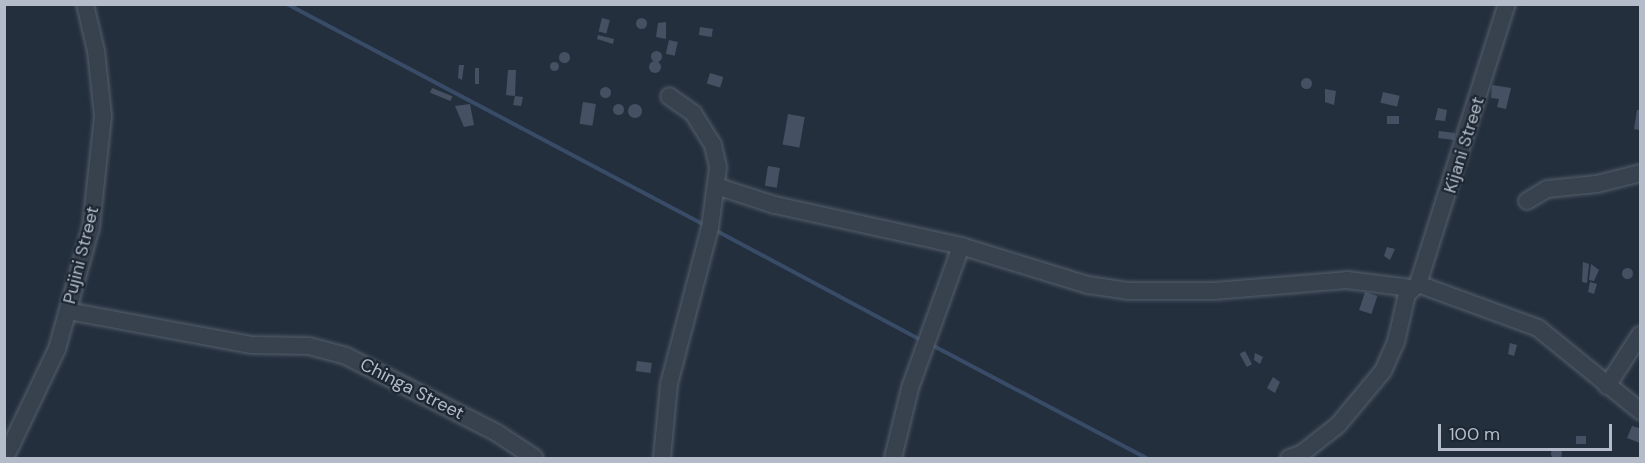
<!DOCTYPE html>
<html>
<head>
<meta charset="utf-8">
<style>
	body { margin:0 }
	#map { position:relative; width:1645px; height:463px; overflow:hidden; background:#242f3e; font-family:"DM Sans",sans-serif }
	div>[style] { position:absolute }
	.stream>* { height:4px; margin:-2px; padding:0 2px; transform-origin:2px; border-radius:2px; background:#394c67 }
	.building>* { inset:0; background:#455162; transform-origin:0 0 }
	.round { border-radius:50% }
	.roads { filter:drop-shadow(0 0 2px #565f6c) drop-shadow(0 0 2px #565f6c) }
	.minor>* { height:16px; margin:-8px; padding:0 8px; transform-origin:8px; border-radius:8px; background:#38414e }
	span { translate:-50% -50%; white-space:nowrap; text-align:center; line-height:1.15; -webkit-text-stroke:4.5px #1d2633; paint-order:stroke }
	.street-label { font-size:18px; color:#b4bcc9 }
	.frame { position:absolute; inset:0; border:6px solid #b4bcc9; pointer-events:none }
	.scale { position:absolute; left:1438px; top:424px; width:174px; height:27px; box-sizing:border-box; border:3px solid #b4bcc9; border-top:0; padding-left:8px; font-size:18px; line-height:21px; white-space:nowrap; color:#b4bcc9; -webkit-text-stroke:4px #1d2633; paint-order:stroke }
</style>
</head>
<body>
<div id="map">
	<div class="stream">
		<i style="left:287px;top:4px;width:474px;rotate:27.9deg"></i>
		<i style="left:715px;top:230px;width:236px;rotate:28.1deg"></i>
		<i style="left:930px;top:344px;width:244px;rotate:27.8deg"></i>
	</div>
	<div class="building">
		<i class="round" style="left:635.5px;top:17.5px;width:11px;height:11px"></i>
		<i style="left:602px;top:18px;width:8px;height:14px;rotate:14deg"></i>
		<i style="clip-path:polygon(666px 22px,666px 39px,656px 37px,658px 23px)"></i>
		<i style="left:700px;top:27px;width:13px;height:8px;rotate:9deg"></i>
		<i style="clip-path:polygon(598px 35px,614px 39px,613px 44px,597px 39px)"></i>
		<i style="left:669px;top:40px;width:9px;height:14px;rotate:13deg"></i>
		<i class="round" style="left:650.5px;top:50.5px;width:11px;height:11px"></i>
		<i class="round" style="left:558.5px;top:51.5px;width:11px;height:11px"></i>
		<i class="round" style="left:649px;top:61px;width:12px;height:12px"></i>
		<i class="round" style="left:549.5px;top:61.5px;width:9px;height:9px"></i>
		<i style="clip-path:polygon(459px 65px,464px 65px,462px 80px,458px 78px)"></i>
		<i style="left:475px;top:68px;width:4px;height:16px"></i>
		<i style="clip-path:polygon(508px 70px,516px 70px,515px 96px,523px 97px,521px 106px,513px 105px,515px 96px,506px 95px)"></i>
		<i style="left:710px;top:73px;width:14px;height:11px;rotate:17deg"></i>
		<i class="round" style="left:1300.5px;top:77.5px;width:11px;height:11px"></i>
		<i style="clip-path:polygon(1492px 85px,1511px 88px,1506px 109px,1497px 107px,1499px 99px,1491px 98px)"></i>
		<i class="round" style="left:599.5px;top:86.5px;width:11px;height:11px"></i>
		<i style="left:432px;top:88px;width:22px;height:5px;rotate:22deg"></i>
		<i style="clip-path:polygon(1325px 89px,1336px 91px,1334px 105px,1325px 102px)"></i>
		<i style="left:1383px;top:92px;width:17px;height:11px;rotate:13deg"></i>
		<i style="left:583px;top:102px;width:13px;height:22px;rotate:9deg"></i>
		<i class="round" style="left:612.5px;top:103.5px;width:11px;height:11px"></i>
		<i style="clip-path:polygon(470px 104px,474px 125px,464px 127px,455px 106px)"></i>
		<i class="round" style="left:628px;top:104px;width:14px;height:14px"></i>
		<i style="clip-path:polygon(1438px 108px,1447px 110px,1445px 121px,1435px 120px)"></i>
		<i style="clip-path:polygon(1637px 110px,1640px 110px,1639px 130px,1634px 129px)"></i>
		<i style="left:788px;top:114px;width:17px;height:31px;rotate:10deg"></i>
		<i style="left:1387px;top:116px;width:12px;height:8px"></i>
		<i style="left:1439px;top:131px;width:16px;height:7px;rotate:7deg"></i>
		<i style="left:768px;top:166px;width:12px;height:20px;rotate:9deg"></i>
		<i style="clip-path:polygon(1387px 247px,1395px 249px,1390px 260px,1384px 256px)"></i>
		<i style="clip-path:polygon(1583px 262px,1589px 264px,1587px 283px,1582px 282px)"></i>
		<i style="clip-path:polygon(1591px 264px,1599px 270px,1594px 281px,1589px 280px)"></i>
		<i class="round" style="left:1621.5px;top:267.5px;width:11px;height:11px"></i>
		<i style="clip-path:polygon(1590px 282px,1597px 284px,1594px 294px,1588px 292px)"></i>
		<i style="left:1365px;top:292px;width:13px;height:19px;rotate:18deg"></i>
		<i style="clip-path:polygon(1510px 343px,1517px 345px,1514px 356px,1508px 354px)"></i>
		<i style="left:1245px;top:351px;width:15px;height:6px;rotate:62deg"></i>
		<i style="clip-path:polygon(1255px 353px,1263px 357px,1260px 364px,1254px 360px)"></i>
		<i style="left:637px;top:361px;width:15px;height:10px;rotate:8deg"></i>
		<i style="clip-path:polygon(1273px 377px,1280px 382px,1275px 393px,1267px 388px)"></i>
		<i style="clip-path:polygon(1640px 424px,1640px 443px,1627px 438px,1632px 426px,1639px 428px)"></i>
		<i style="left:1576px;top:436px;width:10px;height:8px"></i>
		<i class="round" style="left:1550.5px;top:447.5px;width:11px;height:11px"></i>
	</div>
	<div class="roads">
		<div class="minor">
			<i style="left:716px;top:186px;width:62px;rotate:17.9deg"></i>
			<i style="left:775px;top:205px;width:190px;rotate:12.4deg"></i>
			<i style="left:961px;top:246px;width:133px;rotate:17.1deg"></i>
			<i style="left:1088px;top:285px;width:40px;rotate:8.5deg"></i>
			<i style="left:1128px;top:291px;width:86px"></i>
			<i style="left:1214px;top:291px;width:133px;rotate:-4.7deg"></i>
			<i style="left:1347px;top:280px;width:64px;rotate:7.2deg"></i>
			<i style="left:1527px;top:201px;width:23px;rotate:-31deg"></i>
			<i style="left:1547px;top:189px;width:50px;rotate:-5.7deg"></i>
			<i style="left:1597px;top:184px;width:44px;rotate:-14.3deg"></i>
			<i style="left:1418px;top:284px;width:294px;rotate:-72.4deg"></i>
			<i style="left:68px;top:311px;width:187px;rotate:10.5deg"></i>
			<i style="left:252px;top:345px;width:57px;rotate:1deg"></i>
			<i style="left:309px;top:346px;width:38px;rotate:15deg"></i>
			<i style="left:346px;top:356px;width:169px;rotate:27deg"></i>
			<i style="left:497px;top:433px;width:45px;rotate:33.3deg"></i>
			<i style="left:1607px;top:386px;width:61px;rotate:-57.1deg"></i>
			<i style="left:5px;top:458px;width:121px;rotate:-64.5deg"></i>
			<i style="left:57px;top:349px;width:127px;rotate:-74.4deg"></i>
			<i style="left:91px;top:227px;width:112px;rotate:-83.8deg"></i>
			<i style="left:103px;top:116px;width:65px;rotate:-96.1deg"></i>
			<i style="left:96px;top:51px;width:48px;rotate:-103.2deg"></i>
			<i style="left:662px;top:458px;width:74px;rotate:-84.6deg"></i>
			<i style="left:669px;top:384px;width:161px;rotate:-75.3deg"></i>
			<i style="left:710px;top:228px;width:62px;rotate:-82.5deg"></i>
			<i style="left:718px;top:167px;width:23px;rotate:-103deg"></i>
			<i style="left:713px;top:145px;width:38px;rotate:-122deg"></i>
			<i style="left:693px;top:113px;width:29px;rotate:-145deg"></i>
			<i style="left:893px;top:458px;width:72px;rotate:-76.3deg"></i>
			<i style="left:910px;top:388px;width:151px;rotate:-70.2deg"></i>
			<i style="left:1289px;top:458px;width:13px;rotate:-18deg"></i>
			<i style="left:1301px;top:454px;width:47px;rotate:-38.1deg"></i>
			<i style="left:1338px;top:425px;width:70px;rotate:-50.2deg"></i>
			<i style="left:1383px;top:371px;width:32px;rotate:-66deg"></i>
			<i style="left:1396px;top:342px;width:49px;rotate:-77.1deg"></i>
			<i style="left:1407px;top:294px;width:15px;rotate:-42deg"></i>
			<i style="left:1418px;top:284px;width:128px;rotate:20.1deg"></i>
			<i style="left:1538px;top:328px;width:132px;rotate:39.1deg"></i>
		</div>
	</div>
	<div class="street-label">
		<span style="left:1464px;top:145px;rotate:-73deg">Kijani Street</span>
		<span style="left:81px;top:255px;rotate:-76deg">Pujini Street</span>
		<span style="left:412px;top:389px;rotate:27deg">Chinga Street</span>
	</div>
	<div class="frame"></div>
	<div class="scale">100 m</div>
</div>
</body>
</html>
